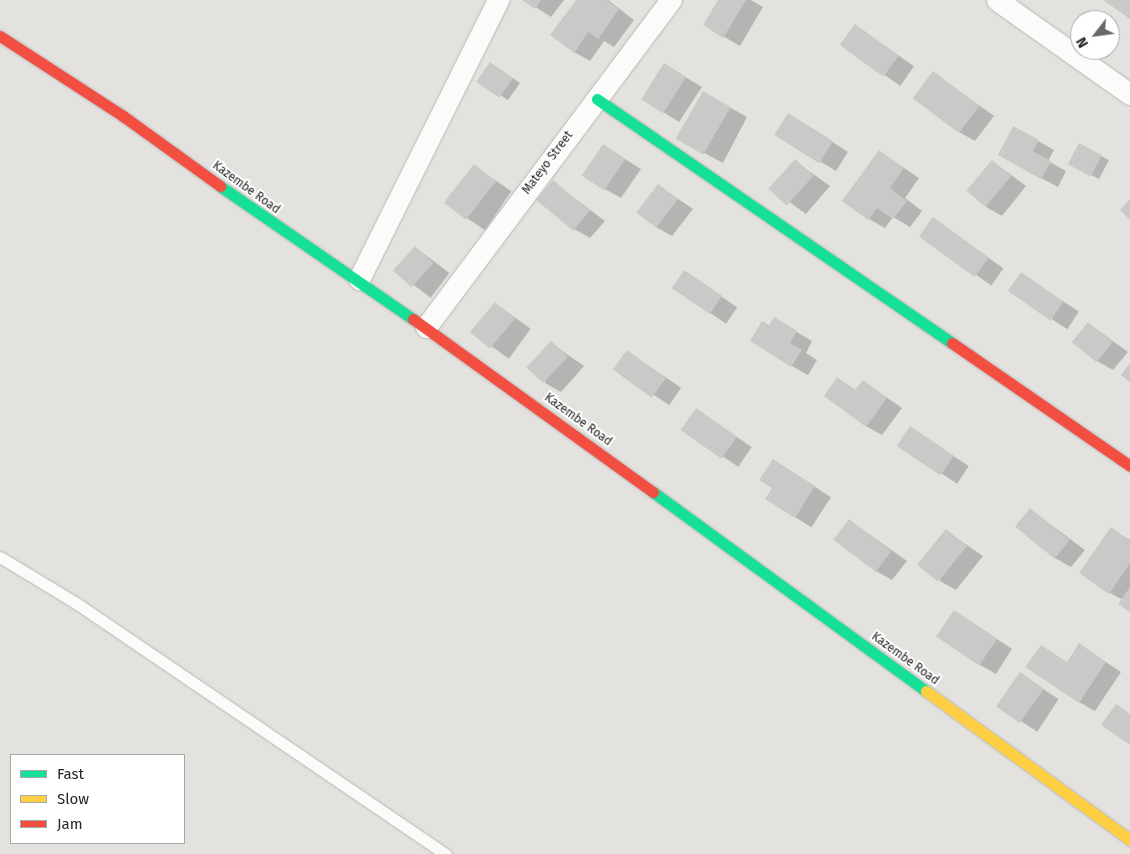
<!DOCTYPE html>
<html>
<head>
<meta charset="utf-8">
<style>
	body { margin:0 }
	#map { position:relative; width:1130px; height:854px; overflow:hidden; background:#e4e2df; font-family:"Fira Sans",sans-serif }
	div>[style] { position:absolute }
	.shadow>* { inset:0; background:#0003; transform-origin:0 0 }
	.building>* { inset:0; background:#cbc9c7; transform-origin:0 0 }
	.roads { filter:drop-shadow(0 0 1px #b9b8b6) drop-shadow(0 0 1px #b9b8b6) }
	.lane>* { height:11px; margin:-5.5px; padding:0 5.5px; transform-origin:5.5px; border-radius:5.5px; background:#fbfbfa }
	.street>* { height:21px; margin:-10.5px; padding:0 10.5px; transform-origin:10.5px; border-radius:10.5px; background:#fbfbfa }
	.fast>* { height:11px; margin:-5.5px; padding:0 5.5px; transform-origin:5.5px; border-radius:5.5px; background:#16e098 }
	.slow>* { height:11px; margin:-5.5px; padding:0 5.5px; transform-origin:5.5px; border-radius:5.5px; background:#ffcf43 }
	.jam>* { height:11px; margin:-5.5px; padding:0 5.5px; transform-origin:5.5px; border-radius:5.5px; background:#f24e42 }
	span { translate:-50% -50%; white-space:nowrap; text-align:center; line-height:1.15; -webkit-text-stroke:4px #fff; paint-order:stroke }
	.street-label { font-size:12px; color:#262624 }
	.legend { position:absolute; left:10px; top:754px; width:175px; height:90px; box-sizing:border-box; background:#fff; border:1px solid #a8a8a7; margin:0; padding:6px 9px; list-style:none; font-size:15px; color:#262624 }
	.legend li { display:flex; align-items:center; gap:10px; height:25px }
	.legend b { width:25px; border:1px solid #a8a8a7 }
	.north { position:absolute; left:1070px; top:10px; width:50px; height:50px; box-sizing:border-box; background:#fff; border:1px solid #a8a8a7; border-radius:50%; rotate:240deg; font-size:14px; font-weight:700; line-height:20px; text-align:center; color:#262624 }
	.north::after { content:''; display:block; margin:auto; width:18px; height:22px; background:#686865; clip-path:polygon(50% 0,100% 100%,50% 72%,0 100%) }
</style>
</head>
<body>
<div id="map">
	<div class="shadow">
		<i style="clip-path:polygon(525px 0,564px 0,551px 17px)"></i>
		<i style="clip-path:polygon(577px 0,608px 0,634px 20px,614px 47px,604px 41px,590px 61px,574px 52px)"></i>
		<i style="clip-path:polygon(719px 0,751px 0,763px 7px,740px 46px,704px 25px)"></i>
		<i style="left:855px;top:25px;width:72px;height:24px;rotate:35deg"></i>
		<i style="clip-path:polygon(498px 68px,520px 83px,508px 100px,478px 81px)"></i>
		<i style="clip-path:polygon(934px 73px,994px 116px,975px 141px,959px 132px)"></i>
		<i style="clip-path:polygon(680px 74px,702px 87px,679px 122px,663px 112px)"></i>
		<i style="clip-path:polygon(704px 93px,747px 117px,723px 163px,695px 148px)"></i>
		<i style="clip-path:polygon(804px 124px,848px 152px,836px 171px,821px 162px)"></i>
		<i style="clip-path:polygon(1038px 141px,1054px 150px,1048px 161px,1066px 171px,1058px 187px,1015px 164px)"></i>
		<i style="clip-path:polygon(1079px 145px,1109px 160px,1099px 179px,1077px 168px)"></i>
		<i style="clip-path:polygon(604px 146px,641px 169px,621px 198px,605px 189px)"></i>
		<i style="clip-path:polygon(879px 151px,919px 178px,905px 198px,922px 211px,910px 227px,893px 217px,885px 228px,869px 219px)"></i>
		<i style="clip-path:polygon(795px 161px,830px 186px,806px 214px,771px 189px)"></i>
		<i style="clip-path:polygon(992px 161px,1026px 186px,1002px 216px,986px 207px)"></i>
		<i style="left:474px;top:166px;width:45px;height:47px;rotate:34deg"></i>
		<i style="clip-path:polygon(553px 182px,605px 221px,590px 238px,574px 229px)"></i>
		<i style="clip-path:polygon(659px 186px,693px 209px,672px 236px,656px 227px)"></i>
		<i style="left:933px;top:219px;width:86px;height:21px;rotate:35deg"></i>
		<i style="left:415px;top:247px;width:43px;height:31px;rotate:37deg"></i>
		<i style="left:685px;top:272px;width:63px;height:20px;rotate:34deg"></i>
		<i style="left:1021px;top:274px;width:69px;height:21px;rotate:33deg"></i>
		<i style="left:495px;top:303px;width:44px;height:37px;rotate:36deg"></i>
		<i style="clip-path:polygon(1088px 323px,1128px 352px,1113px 370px,1097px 361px)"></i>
		<i style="clip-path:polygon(770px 327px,790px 328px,812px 341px,806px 353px,817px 360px,808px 375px,792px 366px)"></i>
		<i style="clip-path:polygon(551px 343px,584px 366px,561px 392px,545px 383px)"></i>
		<i style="left:628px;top:352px;width:64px;height:21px;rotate:34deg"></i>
		<i style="clip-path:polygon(837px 379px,856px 390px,863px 381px,902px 408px,882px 435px,866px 426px)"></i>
		<i style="left:697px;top:410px;width:66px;height:24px;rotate:34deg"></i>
		<i style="left:910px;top:428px;width:70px;height:21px;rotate:33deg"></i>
		<i style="left:789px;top:470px;width:50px;height:36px;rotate:33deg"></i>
		<i style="clip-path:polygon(1031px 510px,1085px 550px,1071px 567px,1055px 558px)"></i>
		<i style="clip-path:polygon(849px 520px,907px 561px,892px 580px,876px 571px)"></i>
		<i style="clip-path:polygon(1111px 529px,1130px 540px,1130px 611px,1123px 600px,1110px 593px)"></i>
		<i style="clip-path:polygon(946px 531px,983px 556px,956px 590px,940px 581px)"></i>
		<i style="clip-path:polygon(970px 621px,1012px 649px,996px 674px,980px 665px)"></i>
		<i style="clip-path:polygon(1080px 645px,1121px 672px,1095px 711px,1079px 702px,1068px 663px)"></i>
		<i style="left:1020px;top:674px;width:46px;height:39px;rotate:33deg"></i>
	</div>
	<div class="building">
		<i style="clip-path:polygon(522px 0,541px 0,535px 9px)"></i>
		<i style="clip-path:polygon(576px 0,606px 0,619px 9px,598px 39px,588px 32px,574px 53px,550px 35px)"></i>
		<i style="clip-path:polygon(718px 0,746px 0,723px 38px,703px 25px)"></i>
		<i style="clip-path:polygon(1103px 0,1130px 0,1130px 19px)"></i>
		<i style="left:855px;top:24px;width:54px;height:26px;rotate:36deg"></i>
		<i style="left:490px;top:62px;width:28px;height:24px;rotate:35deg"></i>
		<i style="left:664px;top:63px;width:26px;height:43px;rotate:32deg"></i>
		<i style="left:933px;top:71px;width:58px;height:34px;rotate:37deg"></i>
		<i style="left:703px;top:91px;width:32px;height:55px;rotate:30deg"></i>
		<i style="left:788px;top:113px;width:53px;height:26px;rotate:32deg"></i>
		<i style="clip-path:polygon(1013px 126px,1039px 140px,1033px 151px,1051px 161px,1041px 179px,998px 155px)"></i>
		<i style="left:1079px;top:143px;width:26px;height:24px;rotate:28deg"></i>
		<i style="left:603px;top:144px;width:27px;height:38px;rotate:34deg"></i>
		<i style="clip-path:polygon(879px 150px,904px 168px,890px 188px,907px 201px,893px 219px,877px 208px,868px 220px,842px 201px)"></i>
		<i style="left:795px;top:159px;width:25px;height:40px;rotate:42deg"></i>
		<i style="left:992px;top:160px;width:25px;height:40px;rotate:40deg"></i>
		<i style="left:474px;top:164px;width:28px;height:49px;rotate:38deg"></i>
		<i style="left:553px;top:180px;width:48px;height:26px;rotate:40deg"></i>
		<i style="left:658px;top:184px;width:25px;height:36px;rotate:37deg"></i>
		<i style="clip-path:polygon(1130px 199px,1130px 220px,1120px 210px)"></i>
		<i style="left:933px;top:217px;width:69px;height:24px;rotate:36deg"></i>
		<i style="left:415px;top:246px;width:25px;height:33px;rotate:42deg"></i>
		<i style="left:684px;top:270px;width:46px;height:22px;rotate:34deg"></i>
		<i style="left:1021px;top:272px;width:52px;height:23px;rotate:35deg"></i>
		<i style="left:495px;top:302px;width:26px;height:39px;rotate:40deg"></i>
		<i style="clip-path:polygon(774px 317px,797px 331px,790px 343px,802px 350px,791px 367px,750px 341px,762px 321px,769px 325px)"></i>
		<i style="left:1088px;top:322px;width:32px;height:26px;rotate:39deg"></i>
		<i style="left:551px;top:341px;width:23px;height:36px;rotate:43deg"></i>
		<i style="left:627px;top:350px;width:48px;height:24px;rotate:36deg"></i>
		<i style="clip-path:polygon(1130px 363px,1130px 382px,1121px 375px)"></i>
		<i style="clip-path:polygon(837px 377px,855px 390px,863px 380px,887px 398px,866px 427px,824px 396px)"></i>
		<i style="left:696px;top:408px;width:50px;height:27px;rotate:35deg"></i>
		<i style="left:910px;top:426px;width:53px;height:24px;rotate:34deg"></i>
		<i style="clip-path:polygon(773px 459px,815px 486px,795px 518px,765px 499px,772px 488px,759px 480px)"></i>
		<i style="left:1030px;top:508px;width:51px;height:24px;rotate:39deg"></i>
		<i style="left:849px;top:519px;width:53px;height:26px;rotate:37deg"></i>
		<i style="clip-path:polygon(1111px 527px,1130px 541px,1130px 563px,1109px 594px,1079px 573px)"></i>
		<i style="left:946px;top:529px;width:27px;height:46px;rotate:39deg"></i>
		<i style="clip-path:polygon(1130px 587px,1130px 612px,1118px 604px)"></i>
		<i style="left:954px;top:610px;width:52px;height:32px;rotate:34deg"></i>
		<i style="clip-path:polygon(1079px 643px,1106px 662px,1079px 703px,1025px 667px,1041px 645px,1067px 662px)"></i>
		<i style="left:1020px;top:672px;width:29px;height:42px;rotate:35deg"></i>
		<i style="clip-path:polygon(1116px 704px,1130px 714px,1130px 745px,1101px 725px)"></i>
	</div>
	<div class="roads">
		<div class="lane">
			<i style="left:0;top:557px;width:89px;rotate:31.2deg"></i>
			<i style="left:76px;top:603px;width:447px;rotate:34.2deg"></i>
		</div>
		<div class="street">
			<i style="left:997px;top:0;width:163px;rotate:35.3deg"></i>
			<i style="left:359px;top:279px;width:312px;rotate:-63.5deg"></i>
			<i style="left:426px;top:327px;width:409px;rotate:-53.2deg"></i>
		</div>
		<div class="fast">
			<i style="left:597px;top:99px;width:431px;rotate:34.5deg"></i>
			<i style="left:220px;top:186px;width:234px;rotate:34.6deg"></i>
			<i style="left:653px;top:492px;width:338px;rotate:36.1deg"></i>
		</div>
		<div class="slow">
			<i style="left:926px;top:691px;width:253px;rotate:36.1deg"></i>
		</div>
		<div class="jam">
			<i style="left:0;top:36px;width:147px;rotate:33deg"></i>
			<i style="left:123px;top:116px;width:120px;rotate:35.8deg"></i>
			<i style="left:413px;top:319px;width:296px;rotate:35.8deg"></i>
			<i style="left:952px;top:343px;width:216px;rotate:34.6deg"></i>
		</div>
	</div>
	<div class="street-label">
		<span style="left:548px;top:163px;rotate:-53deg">Mateyo Street</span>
		<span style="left:246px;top:188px;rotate:36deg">Kazembe Road</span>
		<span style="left:578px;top:420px;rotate:36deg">Kazembe Road</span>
		<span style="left:905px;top:659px;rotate:36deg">Kazembe Road</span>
	</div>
	<ul class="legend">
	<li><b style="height:6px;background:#16e098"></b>Fast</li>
	<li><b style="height:6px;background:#ffcf43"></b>Slow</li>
	<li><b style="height:6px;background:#f24e42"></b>Jam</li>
	</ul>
	<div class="north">N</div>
</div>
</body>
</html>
